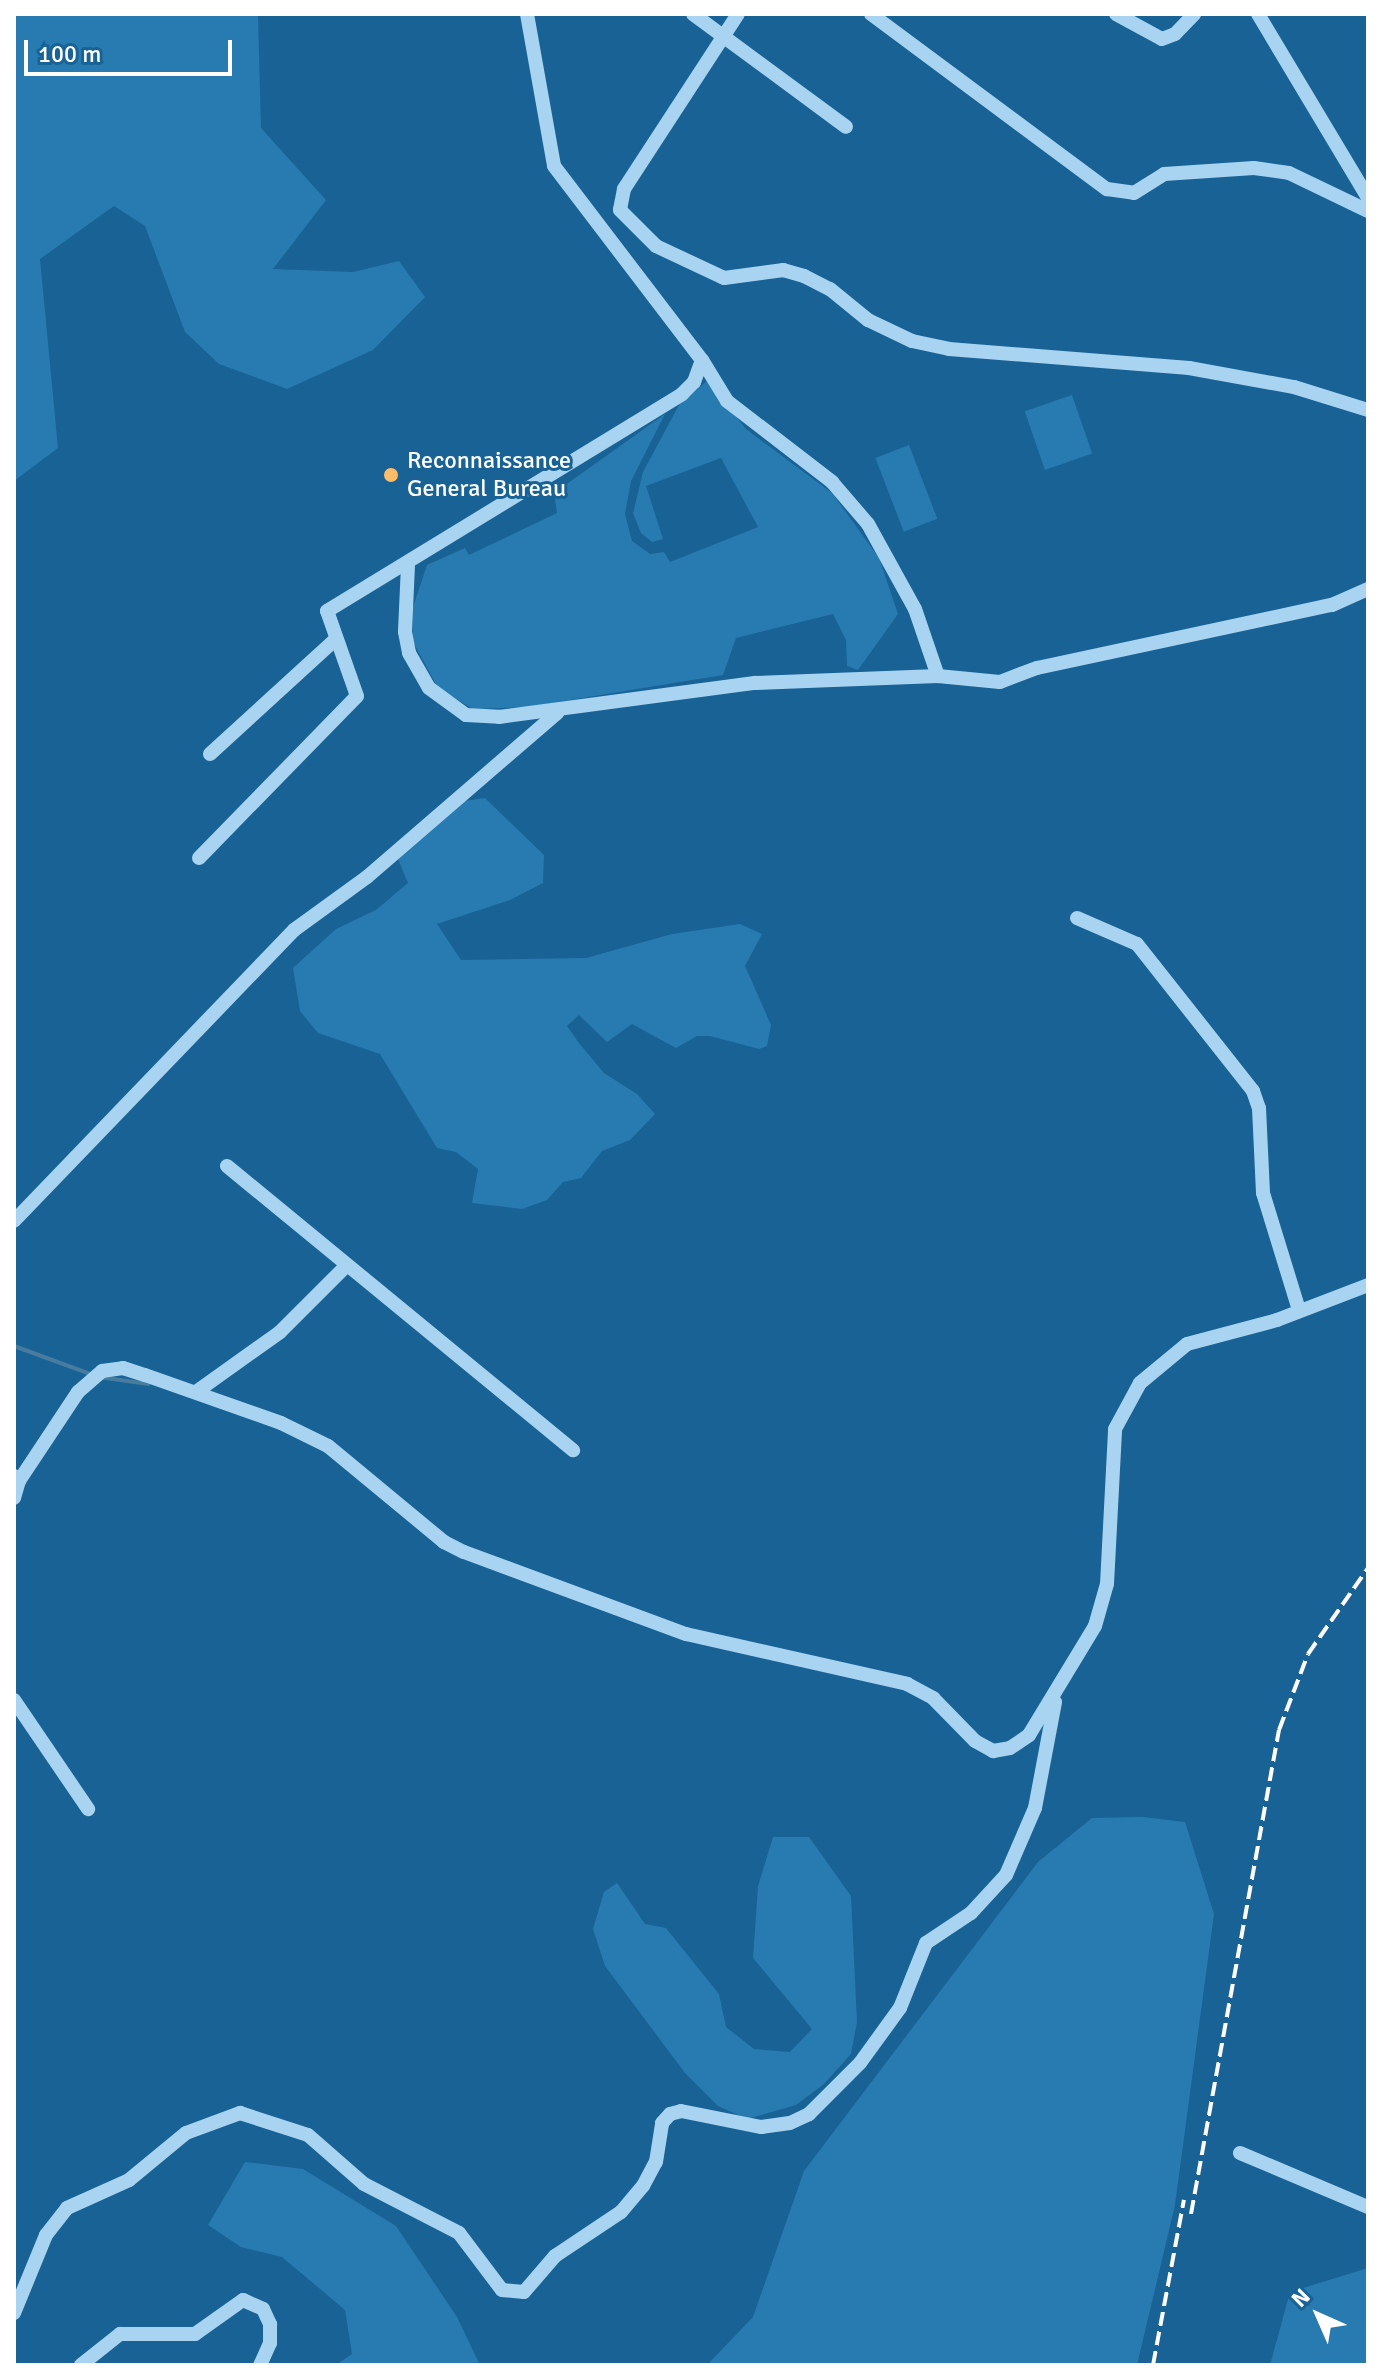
<!DOCTYPE html>
<html>
<head>
<meta charset="utf-8">
<style>
	body { margin:0 }
	#map { position:relative; width:1382px; height:2379px; overflow:hidden; background:#186295; font-family:Signika,sans-serif }
	div>[style] { position:absolute }
	.green>* { inset:0; background:#277bb1; transform-origin:0 0 }
	.stream>* { height:4px; margin:-2px; padding:0 2px; transform-origin:2px; border-radius:2px; background:#477c9f }
	.minor>* { height:14px; margin:-7px; padding:0 7px; transform-origin:7px; border-radius:7px; background:#a9d4f1 }
	.rail>* { height:4px; margin-top:-2px; transform-origin:0; background:repeating-linear-gradient(90deg,#fff 0 14px,transparent 0 20px) }
	.dots>* { width:22px; height:22px; translate:-50% -50%; box-sizing:border-box; border:4px solid #186295; border-radius:50% }
	span { translate:-50% -50%; white-space:nowrap; text-align:center; line-height:1.15; -webkit-text-stroke:6px #186295; paint-order:stroke }
	.poi-label { font-size:24px; color:#fff }
	.left { translate:0 -50%; text-align:left }
	.frame { position:absolute; inset:0; border:16px solid #fff; pointer-events:none }
	.north { position:absolute; left:1278px; top:2275px; width:80px; height:80px; -webkit-text-stroke:6px #186295; paint-order:stroke; rotate:315deg; font-size:22px; font-weight:700; line-height:32px; text-align:center; color:#fff }
	.north::after { content:''; display:block; margin:auto; width:28px; height:36px; background:#fff; clip-path:polygon(50% 0,100% 100%,50% 72%,0 100%) }
	.scale { position:absolute; left:24px; top:40px; width:208px; height:36px; box-sizing:border-box; border:4px solid #fff; border-top:0; padding-left:10px; font-size:24px; line-height:28px; white-space:nowrap; color:#fff; -webkit-text-stroke:6px #186295; paint-order:stroke }
</style>
</head>
<body>
<div id="map">
	<div class="green">
		<i style="clip-path:polygon(14px 14px,258px 14px,261px 128px,326px 200px,273px 269px,353px 272px,399px 261px,425px 297px,373px 350px,287px 389px,219px 364px,185px 332px,145px 226px,114px 206px,40px 259px,58px 448px,14px 481px)"></i>
		<i style="clip-path:polygon(707px 381px,746px 429px,832px 493px,879px 558px,898px 614px,858px 670px,847px 666px,846px 640px,833px 614px,736px 638px,723px 675px,527px 707px,473px 709px,438px 688px,413px 642px,412px 610px,427px 565px,465px 548px,469px 555px,557px 513px,554px 493px,665px 414px,631px 481px,625px 514px,632px 541px,650px 554px,664px 552px,670px 562px,758px 527px,721px 458px,646px 486px,663px 539px,652px 542px,641px 533px,633px 513px,643px 472px,679px 405px)"></i>
		<i style="left:1072px;top:395px;width:62px;height:50px;rotate:71deg"></i>
		<i style="left:909px;top:445px;width:79px;height:36px;rotate:69deg"></i>
		<i style="clip-path:polygon(485px 798px,544px 855px,543px 883px,510px 900px,437px 924px,461px 960px,586px 958px,672px 934px,740px 924px,762px 934px,745px 966px,771px 1025px,767px 1046px,759px 1049px,710px 1036px,697px 1036px,676px 1048px,632px 1024px,607px 1042px,579px 1015px,567px 1026px,579px 1043px,604px 1073px,637px 1094px,655px 1114px,630px 1140px,602px 1151px,581px 1178px,563px 1182px,547px 1200px,522px 1209px,472px 1203px,478px 1169px,456px 1152px,437px 1148px,380px 1054px,318px 1033px,300px 1011px,293px 968px,336px 929px,376px 910px,408px 883px,398px 859px,458px 802px)"></i>
		<i style="clip-path:polygon(1143px 1817px,1185px 1822px,1214px 1914px,1175px 2205px,1137px 2365px,707px 2365px,753px 2317px,804px 2171px,1038px 1862px,1092px 1818px)"></i>
		<i style="clip-path:polygon(773px 1837px,809px 1837px,851px 1896px,857px 2022px,851px 2054px,824px 2084px,796px 2105px,747px 2119px,718px 2106px,685px 2073px,605px 1966px,593px 1929px,604px 1892px,617px 1883px,645px 1924px,666px 1928px,719px 1994px,726px 2027px,754px 2049px,790px 2052px,812px 2029px,753px 1958px,758px 1886px)"></i>
		<i style="clip-path:polygon(245px 2162px,303px 2169px,396px 2226px,457px 2317px,480px 2365px,336px 2365px,352px 2354px,345px 2310px,282px 2257px,241px 2247px,208px 2225px)"></i>
		<i style="clip-path:polygon(1368px 2268px,1368px 2365px,1270px 2365px,1290px 2292px)"></i>
	</div>
	<div class="stream">
		<i style="left:14px;top:1346px;width:81px;rotate:20.2deg"></i>
		<i style="left:99px;top:1377px;width:50px;rotate:8deg"></i>
	</div>
	<div class="minor">
		<i style="left:527px;top:14px;width:154px;rotate:79.9deg"></i>
		<i style="left:554px;top:166px;width:244px;rotate:52.7deg"></i>
		<i style="left:702px;top:360px;width:48px;rotate:58.6deg"></i>
		<i style="left:727px;top:401px;width:133px;rotate:37.6deg"></i>
		<i style="left:832px;top:482px;width:55px;rotate:49.4deg"></i>
		<i style="left:868px;top:524px;width:97px;rotate:61.1deg"></i>
		<i style="left:915px;top:609px;width:71px;rotate:71.1deg"></i>
		<i style="left:693px;top:14px;width:190px;rotate:36.4deg"></i>
		<i style="left:738px;top:14px;width:209px;rotate:123.1deg"></i>
		<i style="left:624px;top:189px;width:21px;rotate:101deg"></i>
		<i style="left:620px;top:210px;width:51px;rotate:45deg"></i>
		<i style="left:656px;top:246px;width:75px;rotate:25.2deg"></i>
		<i style="left:724px;top:278px;width:60px;rotate:-7.7deg"></i>
		<i style="left:783px;top:270px;width:22px;rotate:16deg"></i>
		<i style="left:804px;top:276px;width:29px;rotate:27deg"></i>
		<i style="left:830px;top:289px;width:49px;rotate:39.2deg"></i>
		<i style="left:868px;top:320px;width:49px;rotate:25.5deg"></i>
		<i style="left:912px;top:341px;width:38px;rotate:12deg"></i>
		<i style="left:949px;top:349px;width:241px;rotate:4.5deg"></i>
		<i style="left:1189px;top:368px;width:107px;rotate:10.3deg"></i>
		<i style="left:1294px;top:387px;width:77px;rotate:17.3deg"></i>
		<i style="left:871px;top:14px;width:294px;rotate:36.6deg"></i>
		<i style="left:1107px;top:189px;width:27px;rotate:8deg"></i>
		<i style="left:1134px;top:193px;width:36px;rotate:-32deg"></i>
		<i style="left:1164px;top:174px;width:90px;rotate:-3.8deg"></i>
		<i style="left:1254px;top:168px;width:35px;rotate:8deg"></i>
		<i style="left:1289px;top:173px;width:88px;rotate:25.7deg"></i>
		<i style="left:1116px;top:14px;width:52px;rotate:28.5deg"></i>
		<i style="left:1162px;top:39px;width:14px;rotate:-21deg"></i>
		<i style="left:1175px;top:34px;width:28px;rotate:-46deg"></i>
		<i style="left:1258px;top:14px;width:214px;rotate:59.1deg"></i>
		<i style="left:408px;top:565px;width:67px;rotate:92.6deg"></i>
		<i style="left:405px;top:632px;width:21px;rotate:79deg"></i>
		<i style="left:409px;top:653px;width:40px;rotate:60.3deg"></i>
		<i style="left:429px;top:688px;width:46px;rotate:36.1deg"></i>
		<i style="left:466px;top:715px;width:33px;rotate:3deg"></i>
		<i style="left:499px;top:717px;width:258px;rotate:-7.6deg"></i>
		<i style="left:755px;top:683px;width:183px;rotate:-2.2deg"></i>
		<i style="left:938px;top:676px;width:62px;rotate:5.5deg"></i>
		<i style="left:1000px;top:682px;width:40px;rotate:-21deg"></i>
		<i style="left:1037px;top:668px;width:302px;rotate:-12.1deg"></i>
		<i style="left:1332px;top:605px;width:39px;rotate:-24deg"></i>
		<i style="left:210px;top:754px;width:171px;rotate:-42.4deg"></i>
		<i style="left:199px;top:858px;width:226px;rotate:-45.7deg"></i>
		<i style="left:357px;top:696px;width:90px;rotate:-109.4deg"></i>
		<i style="left:327px;top:611px;width:416px;rotate:-31.4deg"></i>
		<i style="left:682px;top:394px;width:17px;rotate:-45deg"></i>
		<i style="left:694px;top:382px;width:23px;rotate:-70deg"></i>
		<i style="left:1077px;top:918px;width:65px;rotate:23.4deg"></i>
		<i style="left:1137px;top:944px;width:187px;rotate:51.7deg"></i>
		<i style="left:1253px;top:1091px;width:18px;rotate:71deg"></i>
		<i style="left:1259px;top:1108px;width:85px;rotate:87.3deg"></i>
		<i style="left:1263px;top:1193px;width:122px;rotate:72.9deg"></i>
		<i style="left:227px;top:1166px;width:448px;rotate:39.4deg"></i>
		<i style="left:14px;top:1221px;width:404px;rotate:-46.1deg"></i>
		<i style="left:294px;top:930px;width:90px;rotate:-36deg"></i>
		<i style="left:367px;top:877px;width:252px;rotate:-40.8deg"></i>
		<i style="left:196px;top:1392px;width:103px;rotate:-35.5deg"></i>
		<i style="left:280px;top:1332px;width:92px;rotate:-45deg"></i>
		<i style="left:14px;top:1476px;width:7px;rotate:45deg"></i>
		<i style="left:19px;top:1481px;width:107px;rotate:-56.5deg"></i>
		<i style="left:78px;top:1392px;width:32px;rotate:-41deg"></i>
		<i style="left:102px;top:1371px;width:21px;rotate:-8deg"></i>
		<i style="left:123px;top:1368px;width:23px;rotate:18deg"></i>
		<i style="left:145px;top:1375px;width:144px;rotate:19.4deg"></i>
		<i style="left:281px;top:1423px;width:52px;rotate:26.1deg"></i>
		<i style="left:328px;top:1446px;width:151px;rotate:39.6deg"></i>
		<i style="left:444px;top:1542px;width:22px;rotate:27deg"></i>
		<i style="left:464px;top:1552px;width:237px;rotate:20.3deg"></i>
		<i style="left:686px;top:1634px;width:227px;rotate:12.7deg"></i>
		<i style="left:907px;top:1684px;width:30px;rotate:28deg"></i>
		<i style="left:933px;top:1698px;width:60px;rotate:45.7deg"></i>
		<i style="left:975px;top:1741px;width:21px;rotate:29deg"></i>
		<i style="left:993px;top:1751px;width:17px;rotate:-10deg"></i>
		<i style="left:1010px;top:1748px;width:23px;rotate:-34deg"></i>
		<i style="left:1029px;top:1735px;width:127px;rotate:-58.8deg"></i>
		<i style="left:1095px;top:1626px;width:44px;rotate:-74.1deg"></i>
		<i style="left:1107px;top:1584px;width:155px;rotate:-87deg"></i>
		<i style="left:1115px;top:1429px;width:52px;rotate:-61.5deg"></i>
		<i style="left:1140px;top:1383px;width:61px;rotate:-39.7deg"></i>
		<i style="left:1187px;top:1344px;width:93px;rotate:-14.9deg"></i>
		<i style="left:1277px;top:1320px;width:97px;rotate:-21deg"></i>
		<i style="left:14px;top:1498px;width:18px;rotate:-74deg"></i>
		<i style="left:14px;top:1700px;width:132px;rotate:55.8deg"></i>
		<i style="left:1240px;top:2153px;width:139px;rotate:22.9deg"></i>
		<i style="left:14px;top:2313px;width:84px;rotate:-67.7deg"></i>
		<i style="left:46px;top:2235px;width:34px;rotate:-52deg"></i>
		<i style="left:67px;top:2208px;width:68px;rotate:-24.3deg"></i>
		<i style="left:129px;top:2180px;width:74px;rotate:-39.5deg"></i>
		<i style="left:186px;top:2133px;width:58px;rotate:-20.3deg"></i>
		<i style="left:240px;top:2113px;width:71px;rotate:17.9deg"></i>
		<i style="left:308px;top:2135px;width:74px;rotate:41.2deg"></i>
		<i style="left:364px;top:2184px;width:107px;rotate:27.3deg"></i>
		<i style="left:459px;top:2233px;width:71px;rotate:53deg"></i>
		<i style="left:502px;top:2290px;width:22px;rotate:5deg"></i>
		<i style="left:524px;top:2292px;width:48px;rotate:-49.3deg"></i>
		<i style="left:555px;top:2256px;width:79px;rotate:-33.7deg"></i>
		<i style="left:621px;top:2212px;width:34px;rotate:-50deg"></i>
		<i style="left:643px;top:2186px;width:27px;rotate:-62deg"></i>
		<i style="left:656px;top:2162px;width:39px;rotate:-81deg"></i>
		<i style="left:662px;top:2123px;width:12px;rotate:-48deg"></i>
		<i style="left:670px;top:2114px;width:11px;rotate:-15deg"></i>
		<i style="left:681px;top:2111px;width:82px;rotate:11.3deg"></i>
		<i style="left:761px;top:2127px;width:29px;rotate:-8deg"></i>
		<i style="left:790px;top:2123px;width:21px;rotate:-25deg"></i>
		<i style="left:809px;top:2114px;width:72px;rotate:-45deg"></i>
		<i style="left:860px;top:2063px;width:68px;rotate:-54deg"></i>
		<i style="left:900px;top:2008px;width:70px;rotate:-68.2deg"></i>
		<i style="left:926px;top:1943px;width:54px;rotate:-33.7deg"></i>
		<i style="left:971px;top:1913px;width:52px;rotate:-47.4deg"></i>
		<i style="left:1006px;top:1875px;width:73px;rotate:-66.6deg"></i>
		<i style="left:1035px;top:1808px;width:108px;rotate:-79.3deg"></i>
		<i style="left:81px;top:2365px;width:50px;rotate:-38.5deg"></i>
		<i style="left:120px;top:2334px;width:75px"></i>
		<i style="left:195px;top:2334px;width:59px;rotate:-35.3deg"></i>
		<i style="left:243px;top:2300px;width:22px;rotate:24deg"></i>
		<i style="left:263px;top:2309px;width:17px;rotate:65deg"></i>
		<i style="left:270px;top:2324px;width:19px;rotate:90deg"></i>
		<i style="left:270px;top:2343px;width:24px;rotate:114deg"></i>
	</div>
	<div class="rail">
		<i style="left:1191px;top:2214px;width:492px;rotate:-79.7deg"></i>
		<i style="left:1279px;top:1730px;width:81px;rotate:-69.1deg"></i>
		<i style="left:1308px;top:1654px;width:105px;rotate:-55.1deg"></i>
		<i style="left:1153px;top:2365px;width:168px;rotate:-79.4deg"></i>
	</div>
	<div class="dots">
		<i style="left:391px;top:475px;background:#ffbc68"></i>
	</div>
	<div class="poi-label">
		<span class="left" style="left:407px;top:475px">Reconnaissance<br>General Bureau</span>
	</div>
	<div class="frame"></div>
	<div class="north">N</div>
	<div class="scale">100 m</div>
</div>
</body>
</html>
